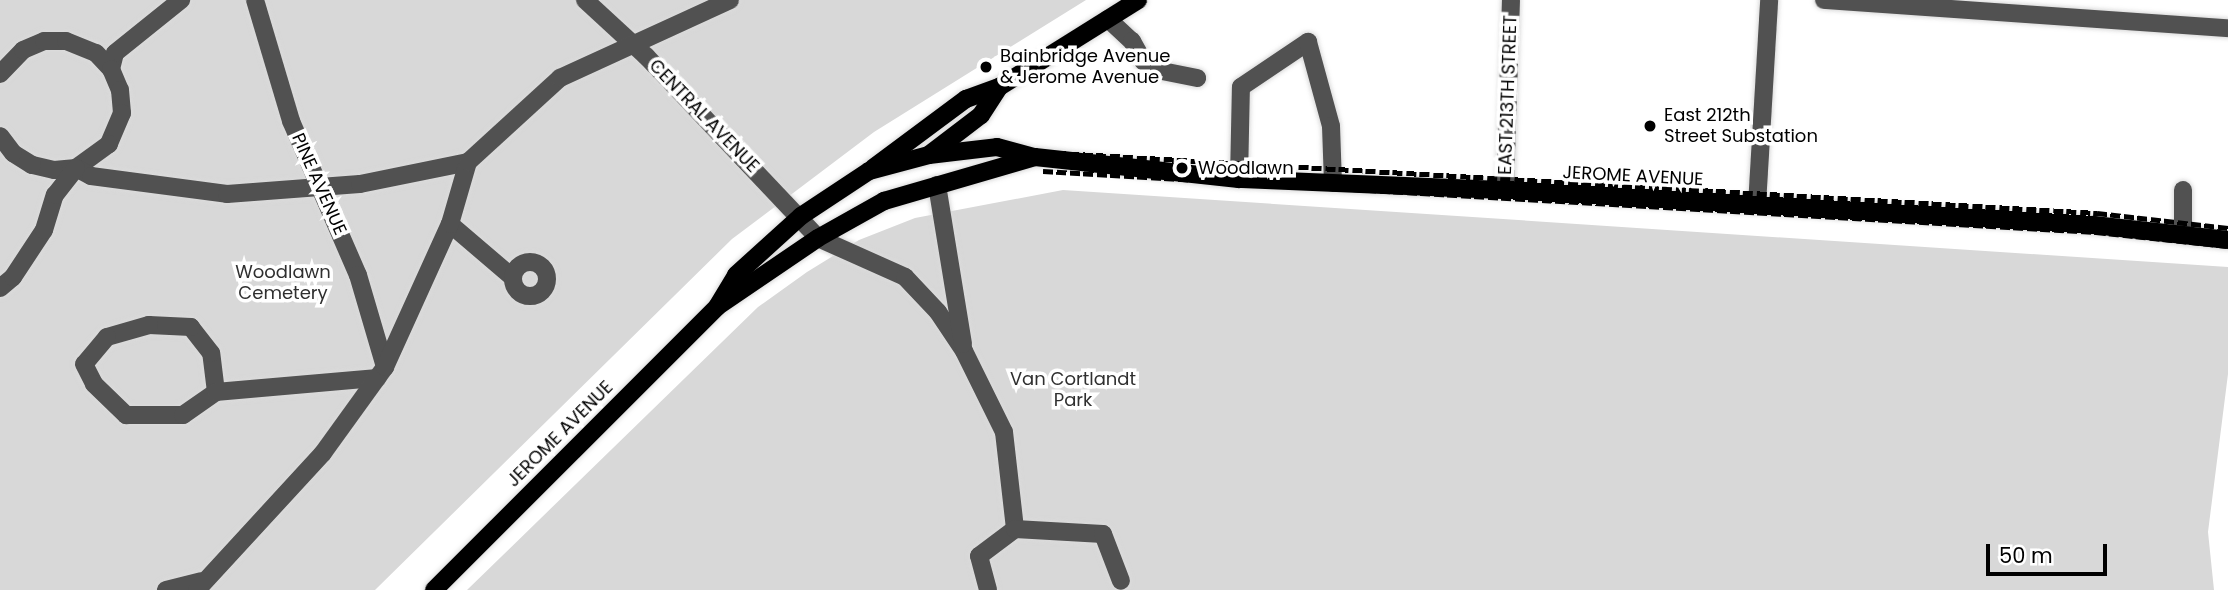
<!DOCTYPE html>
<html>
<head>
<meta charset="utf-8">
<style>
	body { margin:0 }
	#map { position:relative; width:2228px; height:590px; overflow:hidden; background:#fff; font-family:Poppins,sans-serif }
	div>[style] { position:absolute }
	.green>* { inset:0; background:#d8d8d8 }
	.roads { filter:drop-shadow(0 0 2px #dbdbdb) drop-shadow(0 0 2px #dbdbdb) }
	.minor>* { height:18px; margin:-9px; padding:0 9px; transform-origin:9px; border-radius:9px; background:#515151 }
	.minor>.ring { margin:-9px; padding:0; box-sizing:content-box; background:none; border:18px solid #515151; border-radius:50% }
	.major>* { height:18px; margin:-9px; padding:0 9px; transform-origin:9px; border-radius:9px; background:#000 }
	.rail>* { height:4.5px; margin-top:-2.25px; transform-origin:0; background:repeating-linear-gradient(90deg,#000 0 10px,transparent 0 13.5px) }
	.dots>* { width:19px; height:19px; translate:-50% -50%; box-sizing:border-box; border:4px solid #fff; border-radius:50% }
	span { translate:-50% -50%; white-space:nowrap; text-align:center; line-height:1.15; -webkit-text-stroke:7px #fff; paint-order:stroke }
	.poi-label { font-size:18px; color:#000 }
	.left { translate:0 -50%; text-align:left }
	.street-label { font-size:18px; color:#000 }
	.park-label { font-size:18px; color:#2f2f2f }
	.scale { position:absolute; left:1986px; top:544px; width:121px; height:32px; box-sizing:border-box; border:4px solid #000; border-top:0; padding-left:9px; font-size:21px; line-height:24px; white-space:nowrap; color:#000; -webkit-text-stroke:5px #fff; paint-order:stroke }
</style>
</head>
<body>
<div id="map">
	<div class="green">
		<i style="clip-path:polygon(0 0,1086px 0,874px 132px,732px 239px,375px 590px,0 590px)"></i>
		<i style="clip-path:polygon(1063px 190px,2228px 267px,2228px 374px,2208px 532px,2214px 590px,467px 590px,758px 307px,807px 272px,859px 240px,915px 218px)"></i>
	</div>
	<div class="roads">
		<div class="minor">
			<i style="left:255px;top:0;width:126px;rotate:73.4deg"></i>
			<i style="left:291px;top:121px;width:168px;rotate:66.5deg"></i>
			<i style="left:358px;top:275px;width:96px;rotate:73.6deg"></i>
			<i style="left:585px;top:0;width:83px;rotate:42.6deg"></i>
			<i style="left:646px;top:56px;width:250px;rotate:46.6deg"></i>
			<i style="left:818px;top:238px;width:95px;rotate:24.1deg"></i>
			<i style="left:905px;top:277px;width:48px;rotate:46.7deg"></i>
			<i style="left:938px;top:312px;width:47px;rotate:56.3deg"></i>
			<i style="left:964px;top:351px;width:90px;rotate:63.7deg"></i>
			<i style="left:1004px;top:432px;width:98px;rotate:83.5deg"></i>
			<i style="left:1015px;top:529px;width:45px;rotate:143.1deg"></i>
			<i style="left:979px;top:556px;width:35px;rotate:75deg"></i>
			<i style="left:1824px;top:0;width:405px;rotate:4deg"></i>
			<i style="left:1108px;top:19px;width:33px;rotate:43deg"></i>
			<i style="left:1132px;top:41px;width:23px;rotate:61deg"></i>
			<i style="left:1143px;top:61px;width:17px;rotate:33deg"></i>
			<i style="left:1157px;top:70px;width:41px;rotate:11.3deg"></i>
			<i style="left:111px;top:69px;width:16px;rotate:-76deg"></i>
			<i style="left:115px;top:53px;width:85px;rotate:-38.8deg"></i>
			<i style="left:0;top:74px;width:33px;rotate:-46deg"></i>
			<i style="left:23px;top:50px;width:23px;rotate:-23deg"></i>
			<i style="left:44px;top:41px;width:22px"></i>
			<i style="left:66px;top:41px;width:32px;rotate:22deg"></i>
			<i style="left:96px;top:53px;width:22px;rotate:47deg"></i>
			<i style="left:111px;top:69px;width:23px;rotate:67deg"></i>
			<i style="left:120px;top:90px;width:23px;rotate:85deg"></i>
			<i style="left:122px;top:113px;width:34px;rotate:113deg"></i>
			<i style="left:109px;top:144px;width:41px;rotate:144deg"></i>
			<i style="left:76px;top:168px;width:22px;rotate:175deg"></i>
			<i style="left:54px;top:170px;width:23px;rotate:-167deg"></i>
			<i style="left:32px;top:165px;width:22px;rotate:-148deg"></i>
			<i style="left:13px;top:153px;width:21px;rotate:-127deg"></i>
			<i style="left:76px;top:168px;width:17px;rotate:28deg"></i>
			<i style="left:91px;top:176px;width:137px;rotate:7.5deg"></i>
			<i style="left:227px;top:194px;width:133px;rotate:-4.3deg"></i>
			<i style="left:360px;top:184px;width:110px;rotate:-11.5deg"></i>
			<i style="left:1239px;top:179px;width:92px;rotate:-88.8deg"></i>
			<i style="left:1241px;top:87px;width:81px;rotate:-33.9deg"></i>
			<i style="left:1308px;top:42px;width:87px;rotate:74.7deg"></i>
			<i style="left:1331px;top:126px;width:57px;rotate:88deg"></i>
			<i style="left:937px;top:185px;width:161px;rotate:80.7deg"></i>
			<i style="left:1505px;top:190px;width:190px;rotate:-88.2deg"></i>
			<i style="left:2183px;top:190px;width:45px;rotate:90deg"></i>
			<i style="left:1757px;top:205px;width:205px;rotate:-86.6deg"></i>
			<i style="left:450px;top:224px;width:82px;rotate:40.5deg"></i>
			<i class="ring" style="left:513px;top:262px;width:16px;height:16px"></i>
			<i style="left:0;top:288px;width:17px;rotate:-40deg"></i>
			<i style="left:13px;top:277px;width:56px;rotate:-56.6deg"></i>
			<i style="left:44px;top:230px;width:37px;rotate:-73deg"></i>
			<i style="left:55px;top:195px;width:34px;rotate:-52deg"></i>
			<i style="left:216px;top:392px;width:39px;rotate:-97deg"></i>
			<i style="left:211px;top:353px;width:33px;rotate:-128deg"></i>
			<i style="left:191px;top:327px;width:42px;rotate:-177.3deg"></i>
			<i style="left:149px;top:325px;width:44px;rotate:164.1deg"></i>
			<i style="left:107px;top:337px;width:35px;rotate:130deg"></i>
			<i style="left:84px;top:364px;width:22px;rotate:63deg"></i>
			<i style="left:94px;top:384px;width:45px;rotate:44.1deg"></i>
			<i style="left:126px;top:415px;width:57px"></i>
			<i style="left:183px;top:415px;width:40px;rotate:-34.9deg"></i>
			<i style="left:216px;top:392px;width:162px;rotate:-5deg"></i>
			<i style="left:1015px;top:529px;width:88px;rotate:3.3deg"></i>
			<i style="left:1103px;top:534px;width:50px;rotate:69deg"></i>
			<i style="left:166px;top:590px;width:36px;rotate:-14deg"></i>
			<i style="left:197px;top:590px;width:186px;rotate:-47.4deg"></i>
			<i style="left:323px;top:453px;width:106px;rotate:-54.2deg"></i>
			<i style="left:385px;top:367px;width:157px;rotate:-65.6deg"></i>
			<i style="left:450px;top:224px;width:65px;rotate:-73.8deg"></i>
			<i style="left:468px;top:162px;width:125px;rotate:-42.4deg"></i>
			<i style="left:560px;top:78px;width:187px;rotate:-24.6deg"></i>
		</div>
		<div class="major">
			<i style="left:930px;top:154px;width:64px;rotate:-37.4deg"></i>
			<i style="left:981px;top:115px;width:33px;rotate:-57deg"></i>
			<i style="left:873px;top:168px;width:116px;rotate:-36.6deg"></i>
			<i style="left:966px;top:99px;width:35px;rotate:-20deg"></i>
			<i style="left:999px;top:87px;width:164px;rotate:-32deg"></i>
			<i style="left:718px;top:306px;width:121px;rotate:-34.2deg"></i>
			<i style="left:818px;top:238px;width:76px;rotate:-29.3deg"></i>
			<i style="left:884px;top:201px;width:157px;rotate:-16.2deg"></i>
			<i style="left:434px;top:590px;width:400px;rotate:-45deg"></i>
			<i style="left:717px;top:307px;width:37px;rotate:-59deg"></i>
			<i style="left:736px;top:275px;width:88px;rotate:-42.2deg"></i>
			<i style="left:801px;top:216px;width:82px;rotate:-33.5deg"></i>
			<i style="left:869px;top:171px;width:62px;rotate:-14.9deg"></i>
			<i style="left:929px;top:155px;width:68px;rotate:-6.7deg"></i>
			<i style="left:997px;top:147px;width:39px;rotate:15deg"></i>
			<i style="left:1035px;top:157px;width:205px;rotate:6.2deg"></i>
			<i style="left:1239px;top:179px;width:266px;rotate:2.4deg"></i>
			<i style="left:1505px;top:190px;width:590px;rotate:3.4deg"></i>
			<i style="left:2094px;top:225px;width:135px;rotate:6.4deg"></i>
		</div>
	</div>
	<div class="rail">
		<i style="left:1042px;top:152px;width:1057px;rotate:3.31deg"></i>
		<i style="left:2097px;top:213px;width:132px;rotate:6.5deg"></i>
		<i style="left:1043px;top:171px;width:1055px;rotate:3.32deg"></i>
		<i style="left:2096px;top:232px;width:133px;rotate:6.1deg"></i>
	</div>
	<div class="dots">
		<i style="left:986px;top:67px;background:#000"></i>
		<i style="left:1650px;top:126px;background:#000"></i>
		<i style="left:1182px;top:168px;background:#000"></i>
	</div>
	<div class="poi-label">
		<span class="left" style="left:1000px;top:67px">Bainbridge Avenue<br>&amp; Jerome Avenue</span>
		<span class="left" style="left:1664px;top:126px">East 212th<br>Street Substation</span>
		<span class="left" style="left:1198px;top:168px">Woodlawn</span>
	</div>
	<div class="street-label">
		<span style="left:1508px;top:95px;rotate:-88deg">EAST 213TH STREET</span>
		<span style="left:704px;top:116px;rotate:46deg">CENTRAL AVENUE</span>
		<span style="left:1633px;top:176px;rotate:3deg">JEROME AVENUE</span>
		<span style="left:319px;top:184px;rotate:66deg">PINE AVENUE</span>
		<span style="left:560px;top:434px;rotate:-45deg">JEROME AVENUE</span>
	</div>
	<div class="park-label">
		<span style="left:283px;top:283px">Woodlawn<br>Cemetery</span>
		<span style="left:1073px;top:390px">Van Cortlandt<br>Park</span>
	</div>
	<div class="scale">50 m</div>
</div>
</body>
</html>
